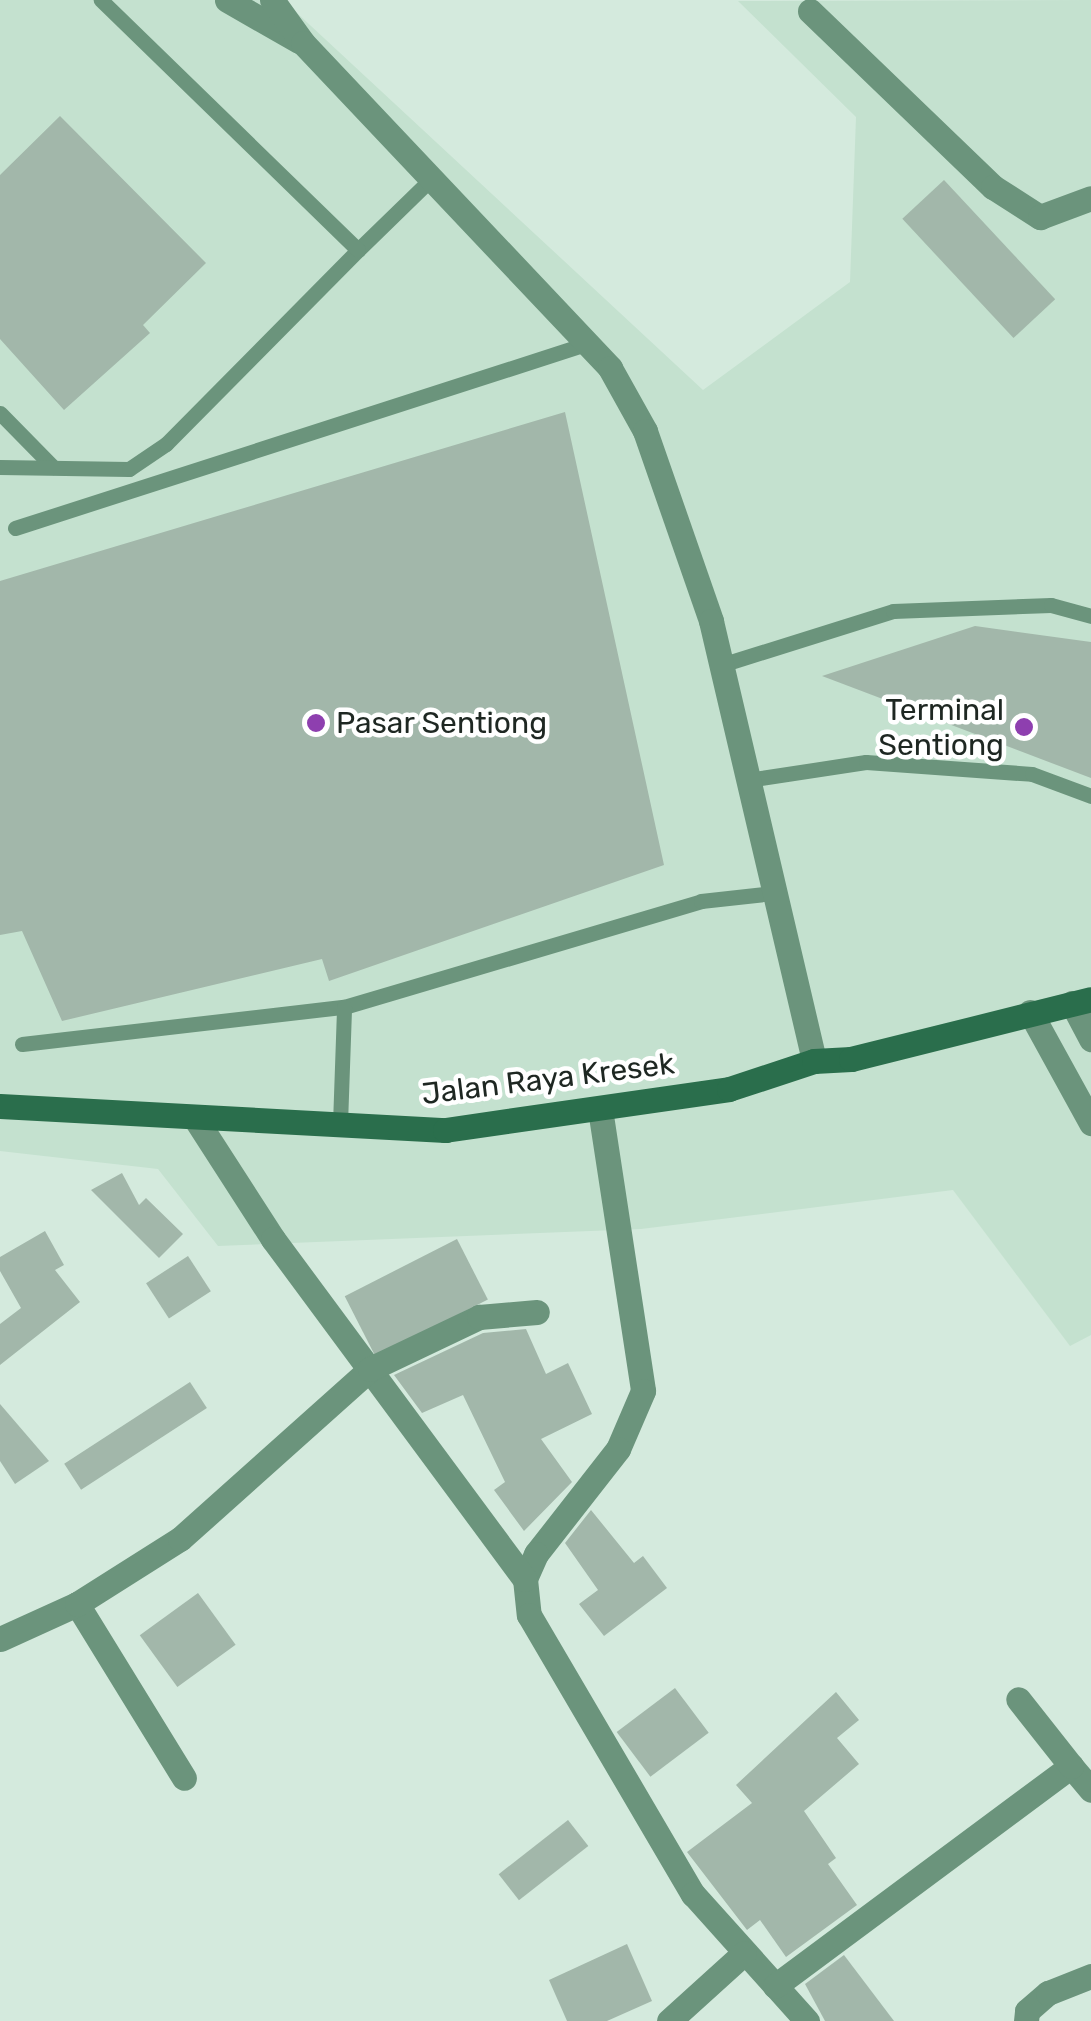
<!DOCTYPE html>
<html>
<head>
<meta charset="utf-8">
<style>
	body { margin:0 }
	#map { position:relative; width:1091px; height:2021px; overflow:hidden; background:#d4eadd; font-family:Rubik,sans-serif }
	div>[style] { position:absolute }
	.built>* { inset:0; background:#c4e1cf }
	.building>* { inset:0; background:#a2b7aa; transform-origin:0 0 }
	.lane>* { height:15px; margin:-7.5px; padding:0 7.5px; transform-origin:7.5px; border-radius:7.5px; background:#6b947c }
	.street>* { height:25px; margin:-12.5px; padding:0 12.5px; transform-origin:12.5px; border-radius:12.5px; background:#6b947c }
	.secondary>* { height:25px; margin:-12.5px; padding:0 12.5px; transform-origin:12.5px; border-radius:12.5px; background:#2a6e4c }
	.dots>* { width:28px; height:28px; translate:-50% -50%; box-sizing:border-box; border:5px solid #fff; border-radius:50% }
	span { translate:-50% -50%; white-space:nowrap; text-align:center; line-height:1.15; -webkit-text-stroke:9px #fff; paint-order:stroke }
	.poi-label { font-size:30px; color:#1e2722 }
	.right { translate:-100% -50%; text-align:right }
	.left { translate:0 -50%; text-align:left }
	.street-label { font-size:30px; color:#1e2722 }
</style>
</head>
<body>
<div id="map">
	<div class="built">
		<i style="clip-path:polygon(0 0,283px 0,703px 390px,850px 282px,856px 117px,738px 1px,1091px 0,1091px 1335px,1070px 1346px,953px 1190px,641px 1229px,218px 1246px,158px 1169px,0 1151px)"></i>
	</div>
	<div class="building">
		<i style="clip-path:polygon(60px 116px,206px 263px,143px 325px,150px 333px,64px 410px,0 339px,0 175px)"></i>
		<i style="left:944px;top:180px;width:163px;height:57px;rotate:47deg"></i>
		<i style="clip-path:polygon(565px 412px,664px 865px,329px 981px,322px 959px,62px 1021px,22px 931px,0 935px,0 581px)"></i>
		<i style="clip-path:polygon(975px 626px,1091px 642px,1091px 778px,822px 676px)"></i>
		<i style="clip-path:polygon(122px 1173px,139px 1205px,146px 1198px,183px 1234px,159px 1258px,91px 1190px)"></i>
		<i style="clip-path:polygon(45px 1231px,64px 1265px,55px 1270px,80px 1302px,0 1365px,0 1324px,21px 1308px,0 1271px,0 1257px)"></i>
		<i style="left:457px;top:1239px;width:68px;height:126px;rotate:63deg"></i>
		<i style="left:188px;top:1256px;width:42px;height:50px;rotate:57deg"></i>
		<i style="clip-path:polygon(526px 1329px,546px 1374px,568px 1363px,592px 1414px,541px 1439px,572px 1482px,524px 1531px,494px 1490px,505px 1482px,463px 1395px,422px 1413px,394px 1375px,483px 1333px)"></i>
		<i style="left:190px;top:1382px;width:31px;height:150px;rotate:57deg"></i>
		<i style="clip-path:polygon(0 1404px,49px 1461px,15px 1484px,0 1461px)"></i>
		<i style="clip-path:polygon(591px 1510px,634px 1563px,643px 1556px,667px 1588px,604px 1636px,579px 1604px,598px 1590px,565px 1543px)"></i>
		<i style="left:198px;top:1593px;width:64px;height:72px;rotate:54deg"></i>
		<i style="left:675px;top:1688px;width:56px;height:73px;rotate:53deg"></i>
		<i style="clip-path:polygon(836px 1692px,859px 1720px,837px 1738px,859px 1764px,804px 1811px,836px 1858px,828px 1864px,857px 1905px,786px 1957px,760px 1920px,747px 1930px,687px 1852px,752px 1803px,736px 1785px)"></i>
		<i style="left:568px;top:1820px;width:33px;height:88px;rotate:52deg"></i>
		<i style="clip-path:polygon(627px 1944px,652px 2001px,607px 2021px,567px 2021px,549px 1980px)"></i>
		<i style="clip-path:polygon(844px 1955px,894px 2021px,825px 2021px,805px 1984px)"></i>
	</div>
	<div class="lane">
		<i style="left:358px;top:250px;width:103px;rotate:-44.2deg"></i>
		<i style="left:0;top:413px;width:76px;rotate:45.5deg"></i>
		<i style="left:0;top:467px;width:129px;rotate:0.9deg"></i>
		<i style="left:129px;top:469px;width:45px;rotate:-34deg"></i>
		<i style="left:166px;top:444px;width:273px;rotate:-45.3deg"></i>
		<i style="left:358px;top:250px;width:359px;rotate:-135.8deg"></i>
		<i style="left:15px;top:528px;width:600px;rotate:-17.86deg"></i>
		<i style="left:721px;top:665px;width:180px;rotate:-17.4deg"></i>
		<i style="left:893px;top:611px;width:158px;rotate:-2.2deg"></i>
		<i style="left:1051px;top:605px;width:41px;rotate:15.4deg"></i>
		<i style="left:748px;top:780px;width:119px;rotate:-8.7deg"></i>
		<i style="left:866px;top:762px;width:166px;rotate:4.1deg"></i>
		<i style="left:1032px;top:774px;width:63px;rotate:20.4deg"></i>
		<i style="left:22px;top:1044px;width:324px;rotate:-6.6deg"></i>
		<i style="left:344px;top:1007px;width:372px;rotate:-16.5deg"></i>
		<i style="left:701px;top:901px;width:73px;rotate:-6.3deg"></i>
		<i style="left:340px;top:1124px;width:117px;rotate:-88deg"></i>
	</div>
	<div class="street">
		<i style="left:227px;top:0;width:83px;rotate:29.7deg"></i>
		<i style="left:272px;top:0;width:53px;rotate:54.2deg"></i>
		<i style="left:303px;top:43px;width:447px;rotate:46.6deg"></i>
		<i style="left:610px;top:368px;width:72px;rotate:60.9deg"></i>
		<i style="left:645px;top:431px;width:201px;rotate:70.8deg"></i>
		<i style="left:711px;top:621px;width:452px;rotate:76.8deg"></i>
		<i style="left:810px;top:11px;width:254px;rotate:43.9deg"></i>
		<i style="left:993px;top:187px;width:56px;rotate:32.6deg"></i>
		<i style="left:1040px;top:217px;width:54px;rotate:-20.4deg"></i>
		<i style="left:1072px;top:1003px;width:41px;rotate:62.2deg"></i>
		<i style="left:1030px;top:1012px;width:127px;rotate:61.2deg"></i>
		<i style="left:600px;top:1109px;width:285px;rotate:81.3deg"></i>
		<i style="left:643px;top:1391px;width:63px;rotate:113.3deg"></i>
		<i style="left:618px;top:1449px;width:133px;rotate:128deg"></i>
		<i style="left:536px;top:1554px;width:27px;rotate:114deg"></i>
		<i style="left:525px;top:1579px;width:36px;rotate:84deg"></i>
		<i style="left:529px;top:1615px;width:324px;rotate:59.6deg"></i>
		<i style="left:693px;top:1894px;width:171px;rotate:48.1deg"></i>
		<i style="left:195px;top:1118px;width:144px;rotate:57.2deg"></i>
		<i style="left:273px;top:1239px;width:423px;rotate:53.5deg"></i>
		<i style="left:77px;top:1604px;width:204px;rotate:58.4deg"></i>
		<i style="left:0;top:1639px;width:85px;rotate:-24.4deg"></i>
		<i style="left:77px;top:1604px;width:122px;rotate:-32.3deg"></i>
		<i style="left:180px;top:1539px;width:255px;rotate:-41.8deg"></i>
		<i style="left:370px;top:1369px;width:121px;rotate:-25.5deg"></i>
		<i style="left:479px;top:1317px;width:58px;rotate:-4.9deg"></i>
		<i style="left:1071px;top:1766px;width:31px;rotate:50deg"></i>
		<i style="left:775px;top:1986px;width:369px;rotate:-36.6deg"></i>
		<i style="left:1071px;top:1766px;width:85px;rotate:-128.3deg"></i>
		<i style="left:669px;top:2021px;width:101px;rotate:-42.2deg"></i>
		<i style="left:1026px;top:2021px;width:10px;rotate:-84deg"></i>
		<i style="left:1027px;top:2011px;width:28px;rotate:-41deg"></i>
		<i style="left:1048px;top:1993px;width:46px;rotate:-21.6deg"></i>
	</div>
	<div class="secondary">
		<i style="left:0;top:1106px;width:446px;rotate:3.1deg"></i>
		<i style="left:445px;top:1130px;width:287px;rotate:-8.2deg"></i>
		<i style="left:729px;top:1089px;width:89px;rotate:-18.2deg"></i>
		<i style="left:814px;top:1061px;width:37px;rotate:-3deg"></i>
		<i style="left:851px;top:1059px;width:247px;rotate:-14deg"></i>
	</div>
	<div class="dots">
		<i style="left:316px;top:723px;background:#8e3faf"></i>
		<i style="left:1024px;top:727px;background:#8e3faf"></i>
	</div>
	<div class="poi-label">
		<span class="right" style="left:1004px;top:727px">Terminal<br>Sentiong</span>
		<span class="left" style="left:336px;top:723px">Pasar Sentiong</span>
	</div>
	<div class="street-label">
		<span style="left:548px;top:1079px;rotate:-7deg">Jalan Raya Kresek</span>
	</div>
</div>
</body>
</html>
